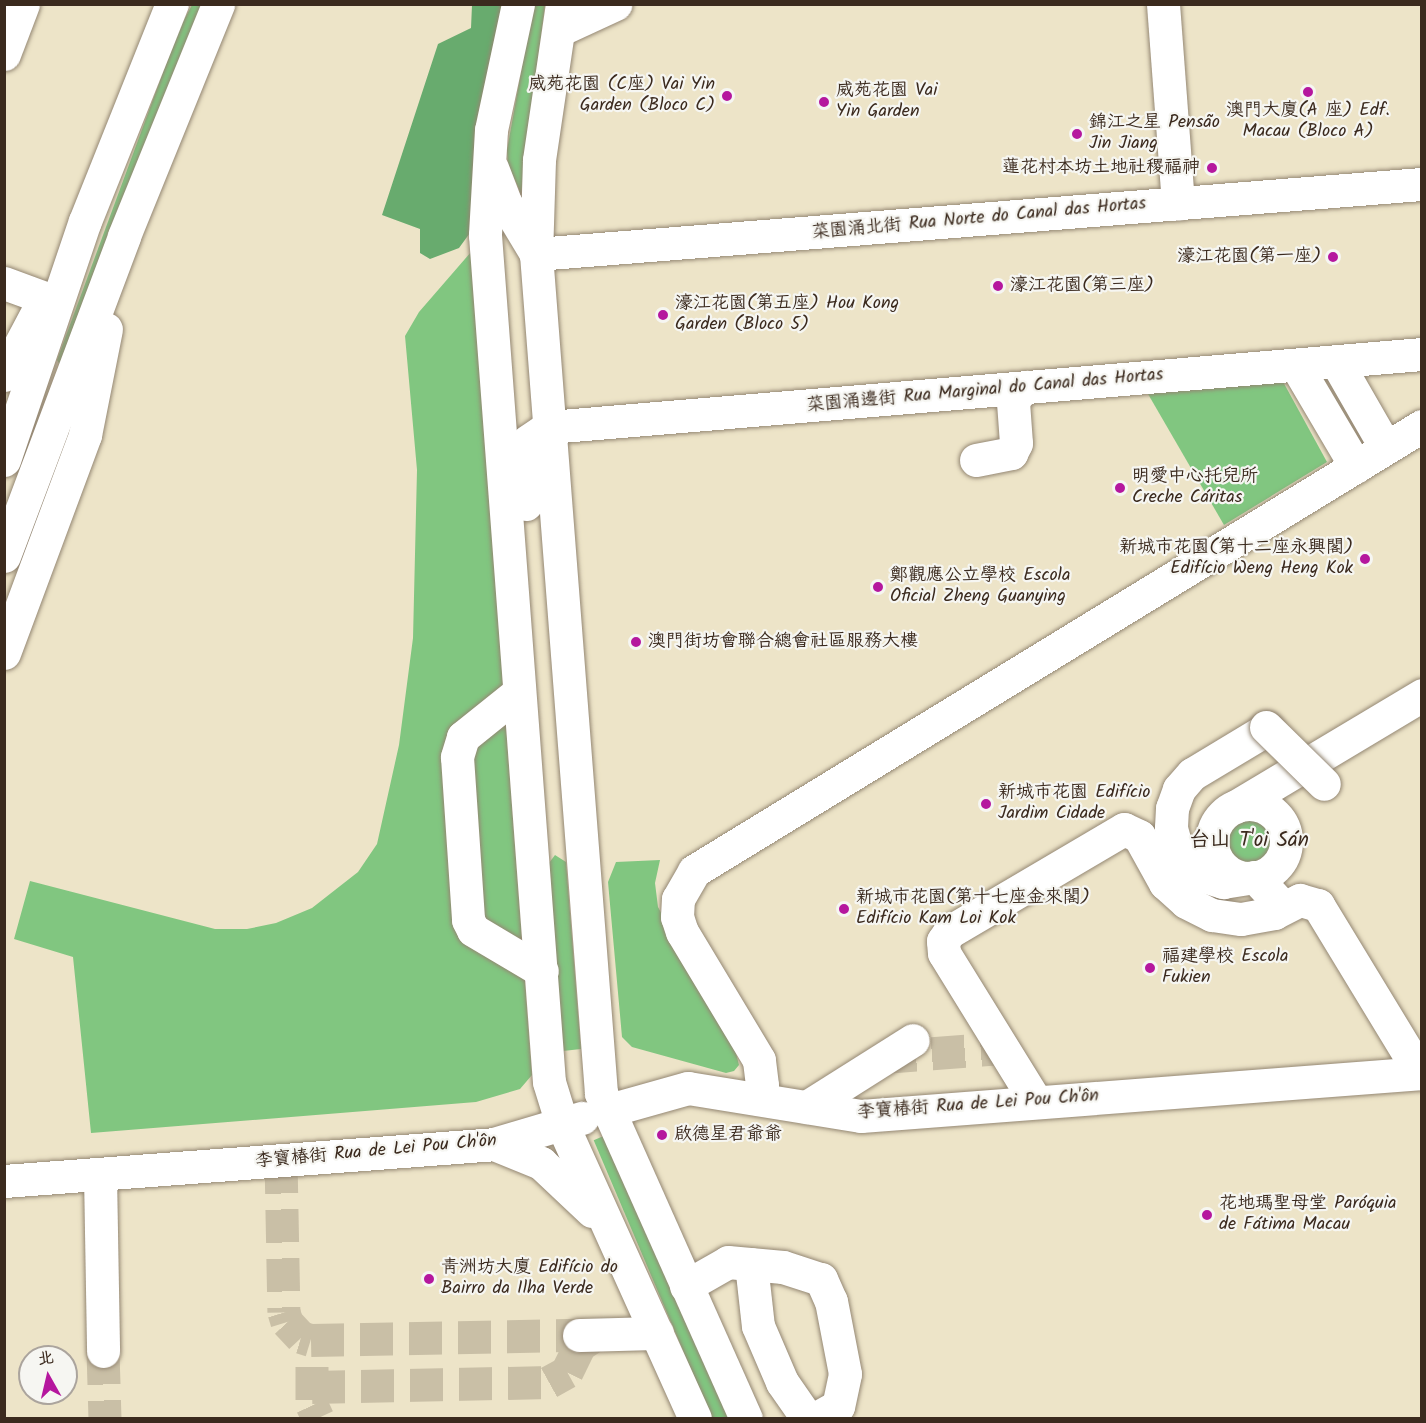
<!DOCTYPE html>
<html>
<head>
<meta charset="utf-8">
<style>
	body { margin:0 }
	#map { position:relative; width:1426px; height:1423px; overflow:hidden; background:#ede4c8; font-family:Kalam,"LXGW WenKai TC",sans-serif }
	div>[style] { position:absolute }
	.green>* { inset:0; background:#81c680; transform-origin:0 0 }
	.round { border-radius:50% }
	.forest>* { inset:0; background:#68ab6e }
	.minor-tunnel>* { height:33px; margin-top:-16.5px; transform-origin:0; background:repeating-linear-gradient(90deg,#c9bfa6 0 33px,transparent 0 49px) }
	.roads { filter:drop-shadow(0 0 2px #948773) drop-shadow(0 0 2px #948773) }
	.minor>* { height:33px; margin:-16.5px; padding:0 16.5px; transform-origin:16.5px; border-radius:16.5px; background:#fff }
	.minor>.ring { margin:-16.5px; padding:0; box-sizing:content-box; background:none; border:33px solid #fff; border-radius:50% }
	.major>* { height:33px; margin:-16.5px; padding:0 16.5px; transform-origin:16.5px; border-radius:16.5px; background:#fff }
	.bridges { filter:drop-shadow(0 0 2px #948773) drop-shadow(0 0 2px #948773) }
	.minor-bridge>* { height:33px; margin:-16.5px; padding:0 16.5px; transform-origin:16.5px; border-radius:16.5px; background:#fff }
	.dots>* { width:16px; height:16px; translate:-50% -50%; box-sizing:border-box; border:3px solid #f6f6f2; border-radius:50% }
	span { translate:-50% -50%; white-space:nowrap; text-align:center; line-height:1.15; -webkit-text-stroke:4.5px #f6f6f2; paint-order:stroke }
	.poi-label { font-size:18px; color:#3b2a1e }
	.right { translate:-100% -50%; text-align:right }
	.left { translate:0 -50%; text-align:left }
	.street-label { font-size:18px; color:#3b2a1e }
	.quarter-label { font-size:21px; color:#3b2a1e }
	.frame { position:absolute; inset:0; border:6px solid #3b2a1e; pointer-events:none }
	.north { position:absolute; left:18px; top:1345px; width:60px; height:60px; box-sizing:border-box; background:#f6f6f2; border:2px solid #aba49d; border-radius:50%; rotate:352deg; font-size:16px; font-weight:700; line-height:24px; text-align:center; color:#3b2a1e }
	.north::after { content:''; display:block; margin:auto; width:21px; height:27px; background:#b5179e; clip-path:polygon(50% 0,100% 100%,50% 72%,0 100%) }
</style>
</head>
<body>
<div id="map">
	<div class="green">
		<i style="clip-path:polygon(192px 5px,206px 5px,63px 370px,57px 360px,179px 29px)"></i>
		<i style="clip-path:polygon(533px 5px,545px 5px,521px 194px,508px 164px,507px 150px)"></i>
		<i style="clip-path:polygon(471px 252px,532px 1075px,520px 1089px,476px 1102px,91px 1133px,73px 957px,14px 939px,30px 881px,215px 929px,247px 929px,276px 923px,312px 908px,358px 872px,377px 844px,399px 745px,413px 638px,417px 470px,405px 336px,419px 312px)"></i>
		<i style="clip-path:polygon(1281px 378px,1327px 462px,1224px 525px,1148px 394px)"></i>
		<i class="round" style="left:1217px;top:809px;width:64px;height:64px"></i>
		<i style="clip-path:polygon(555px 855px,566px 862px,581px 1049px,563px 1051px,549px 863px)"></i>
		<i style="clip-path:polygon(660px 860px,655px 883px,658px 907px,736px 1053px,739px 1065px,734px 1071px,726px 1073px,632px 1047px,622px 1037px,608px 882px,616px 862px)"></i>
		<i style="left:613px;top:1132px;width:310px;height:21px;rotate:67deg"></i>
	</div>
	<div class="forest">
		<i style="clip-path:polygon(472px 5px,505px 5px,475px 226px,459px 248px,430px 259px,420px 253px,420px 229px,382px 215px,438px 44px,471px 28px)"></i>
	</div>
	<div class="minor-tunnel">
		<i style="left:883px;top:1057px;width:119px;rotate:-4.3deg"></i>
		<i style="left:281px;top:1160px;width:152px;rotate:88.9deg"></i>
		<i style="left:284px;top:1312px;width:10px;rotate:73deg"></i>
		<i style="left:287px;top:1322px;width:21px;rotate:47deg"></i>
		<i style="left:301px;top:1337px;width:10px;rotate:17deg"></i>
		<i style="left:311px;top:1340px;width:268px;rotate:-1.1deg"></i>
		<i style="left:103px;top:1351px;width:67px;rotate:88.3deg"></i>
		<i style="left:312px;top:1366px;width:39px;rotate:90deg"></i>
		<i style="left:312px;top:1405px;width:14px;rotate:65deg"></i>
		<i style="left:312px;top:1387px;width:237px;rotate:-1.2deg"></i>
		<i style="left:549px;top:1382px;width:21px;rotate:-29deg"></i>
		<i style="left:567px;top:1372px;width:30px;rotate:-64deg"></i>
		<i style="left:580px;top:1345px;width:20px;rotate:-33deg"></i>
	</div>
	<div class="roads">
		<div class="minor">
			<i style="left:1163px;top:4px;width:200px;rotate:85.7deg"></i>
			<i style="left:561px;top:29px;width:60px;rotate:-24.8deg"></i>
			<i style="left:4px;top:54px;width:53px;rotate:-69.2deg"></i>
			<i style="left:536px;top:254px;width:889px;rotate:-4.52deg"></i>
			<i style="left:4px;top:283px;width:44px;rotate:20.1deg"></i>
			<i style="left:1336px;top:361px;width:100px;rotate:60.1deg"></i>
			<i style="left:1296px;top:365px;width:118px;rotate:59.5deg"></i>
			<i style="left:549px;top:427px;width:876px;rotate:-4.78deg"></i>
			<i style="left:976px;top:460px;width:36px;rotate:-11deg"></i>
			<i style="left:1011px;top:453px;width:11px;rotate:-63deg"></i>
			<i style="left:1016px;top:443px;width:41px;rotate:-94.2deg"></i>
			<i style="left:1013px;top:402px;width:10px;rotate:-61deg"></i>
			<i style="left:1018px;top:393px;width:11px;rotate:-34deg"></i>
			<i style="left:519px;top:692px;width:72px;rotate:141.2deg"></i>
			<i style="left:463px;top:737px;width:21px;rotate:107deg"></i>
			<i style="left:457px;top:757px;width:163px;rotate:86.1deg"></i>
			<i style="left:468px;top:920px;width:11px;rotate:63deg"></i>
			<i style="left:473px;top:930px;width:80px;rotate:30.7deg"></i>
			<i style="left:1267px;top:729px;width:87px;rotate:149deg"></i>
			<i style="left:1192px;top:774px;width:20px;rotate:131deg"></i>
			<i style="left:1179px;top:789px;width:20px;rotate:110deg"></i>
			<i style="left:1172px;top:808px;width:20px;rotate:93deg"></i>
			<i style="left:1171px;top:828px;width:20px;rotate:75deg"></i>
			<i style="left:1176px;top:847px;width:21px;rotate:55deg"></i>
			<i style="left:1188px;top:864px;width:20px;rotate:37deg"></i>
			<i style="left:1204px;top:876px;width:20px;rotate:18deg"></i>
			<i style="left:1223px;top:882px;width:32px;rotate:-9deg"></i>
			<i style="left:1255px;top:877px;width:41px;rotate:47deg"></i>
			<i class="ring" style="left:1212px;top:804px;width:41px;height:41px"></i>
			<i style="left:1235px;top:807px;width:218px;rotate:-30.9deg"></i>
			<i style="left:759px;top:1099px;width:14px;rotate:-78deg"></i>
			<i style="left:762px;top:1085px;width:25px;rotate:-97deg"></i>
			<i style="left:759px;top:1060px;width:149px;rotate:-121deg"></i>
			<i style="left:682px;top:932px;width:16px;rotate:-108deg"></i>
			<i style="left:677px;top:917px;width:18px;rotate:-87deg"></i>
			<i style="left:678px;top:899px;width:32px;rotate:-60deg"></i>
			<i style="left:694px;top:871px;width:853px;rotate:-31.44deg"></i>
			<i style="left:1036px;top:1102px;width:175px;rotate:-121.7deg"></i>
			<i style="left:944px;top:953px;width:12px;rotate:-95deg"></i>
			<i style="left:943px;top:941px;width:11px;rotate:-56deg"></i>
			<i style="left:949px;top:932px;width:203px;rotate:-30.5deg"></i>
			<i style="left:1124px;top:829px;width:17px;rotate:25deg"></i>
			<i style="left:1139px;top:836px;width:54px;rotate:61deg"></i>
			<i style="left:1165px;top:883px;width:28px;rotate:42deg"></i>
			<i style="left:1186px;top:902px;width:29px;rotate:27deg"></i>
			<i style="left:1212px;top:915px;width:29px;rotate:8deg"></i>
			<i style="left:1241px;top:919px;width:34px;rotate:-10deg"></i>
			<i style="left:1274px;top:913px;width:29px;rotate:-27deg"></i>
			<i style="left:1300px;top:900px;width:19px;rotate:16deg"></i>
			<i style="left:1318px;top:905px;width:197px;rotate:58.7deg"></i>
			<i style="left:807px;top:1107px;width:125px;rotate:-32.3deg"></i>
			<i style="left:606px;top:1111px;width:85px;rotate:-15.7deg"></i>
			<i style="left:688px;top:1088px;width:175px;rotate:9.2deg"></i>
			<i style="left:861px;top:1116px;width:563px;rotate:-4.38deg"></i>
			<i style="left:100px;top:1174px;width:177px;rotate:89deg"></i>
			<i style="left:751px;top:1264px;width:62px;rotate:83.6deg"></i>
			<i style="left:758px;top:1326px;width:61px;rotate:66.8deg"></i>
			<i style="left:782px;top:1382px;width:44px;rotate:55.2deg"></i>
			<i style="left:686px;top:1286px;width:48px;rotate:-29.7deg"></i>
			<i style="left:728px;top:1262px;width:55px;rotate:5.2deg"></i>
			<i style="left:783px;top:1267px;width:40px;rotate:18deg"></i>
			<i style="left:821px;top:1279px;width:24px;rotate:66deg"></i>
			<i style="left:831px;top:1301px;width:74px;rotate:79.1deg"></i>
			<i style="left:845px;top:1374px;width:33px;rotate:102deg"></i>
			<i style="left:838px;top:1406px;width:25px;rotate:151deg"></i>
			<i style="left:579px;top:1335px;width:78px;rotate:-1.5deg"></i>
		</div>
		<div class="major">
			<i style="left:518px;top:4px;width:129px;rotate:102.1deg"></i>
			<i style="left:491px;top:130px;width:105px;rotate:93.3deg"></i>
			<i style="left:485px;top:235px;width:849px;rotate:85.68deg"></i>
			<i style="left:549px;top:1082px;width:44px;rotate:72.8deg"></i>
			<i style="left:562px;top:1124px;width:323px;rotate:65.7deg"></i>
			<i style="left:562px;top:4px;width:158px;rotate:98.4deg"></i>
			<i style="left:539px;top:160px;width:94px;rotate:91.8deg"></i>
			<i style="left:536px;top:254px;width:842px;rotate:85.57deg"></i>
			<i style="left:601px;top:1093px;width:356px;rotate:66deg"></i>
			<i style="left:492px;top:168px;width:39px;rotate:69deg"></i>
			<i style="left:506px;top:204px;width:58px;rotate:59deg"></i>
			<i style="left:4px;top:375px;width:79px;rotate:-62.1deg"></i>
			<i style="left:4px;top:460px;width:252px;rotate:-71.3deg"></i>
			<i style="left:85px;top:221px;width:234px;rotate:-68.2deg"></i>
			<i style="left:526px;top:504px;width:37px;rotate:-95deg"></i>
			<i style="left:523px;top:467px;width:26px;rotate:-79deg"></i>
			<i style="left:528px;top:441px;width:25px;rotate:-34deg"></i>
			<i style="left:4px;top:556px;width:342px;rotate:-69.4deg"></i>
			<i style="left:124px;top:236px;width:250px;rotate:-67.9deg"></i>
			<i style="left:4px;top:653px;width:233px;rotate:-69.6deg"></i>
			<i style="left:85px;top:435px;width:108px;rotate:-78.8deg"></i>
			<i style="left:494px;top:1144px;width:51px;rotate:22deg"></i>
			<i style="left:541px;top:1163px;width:70px;rotate:43.3deg"></i>
			<i style="left:4px;top:1181px;width:491px;rotate:-4.3deg"></i>
			<i style="left:494px;top:1144px;width:92px;rotate:-16.5deg"></i>
		</div>
	</div>
	<div class="bridges">
		<div class="minor-bridge">
			<i style="left:1266px;top:727px;width:81px;rotate:44.5deg"></i>
		</div>
	</div>
	<div class="dots">
		<i style="left:1308px;top:92px;background:#b5179e"></i>
		<i style="left:727px;top:96px;background:#b5179e"></i>
		<i style="left:824px;top:102px;background:#b5179e"></i>
		<i style="left:1077px;top:134px;background:#b5179e"></i>
		<i style="left:1212px;top:168px;background:#b5179e"></i>
		<i style="left:1333px;top:257px;background:#b5179e"></i>
		<i style="left:998px;top:286px;background:#b5179e"></i>
		<i style="left:663px;top:315px;background:#b5179e"></i>
		<i style="left:1120px;top:488px;background:#b5179e"></i>
		<i style="left:1365px;top:559px;background:#b5179e"></i>
		<i style="left:878px;top:587px;background:#b5179e"></i>
		<i style="left:636px;top:642px;background:#b5179e"></i>
		<i style="left:986px;top:804px;background:#b5179e"></i>
		<i style="left:844px;top:909px;background:#b5179e"></i>
		<i style="left:1150px;top:968px;background:#b5179e"></i>
		<i style="left:662px;top:1135px;background:#b5179e"></i>
		<i style="left:1207px;top:1215px;background:#b5179e"></i>
		<i style="left:429px;top:1279px;background:#b5179e"></i>
	</div>
	<div class="poi-label">
		<span class="right" style="left:715px;top:96px">威苑花園 (C座) Vai Yin<br>Garden (Bloco C)</span>
		<span class="left" style="left:836px;top:102px">威苑花園 Vai<br>Yin Garden</span>
		<span style="left:1308px;top:122px">澳門大廈(A 座) Edf.<br>Macau (Bloco A)</span>
		<span class="left" style="left:1089px;top:134px">錦江之星 Pensão<br>Jin Jiang</span>
		<span class="right" style="left:1200px;top:168px">蓮花村本坊土地社稷福神</span>
		<span class="right" style="left:1321px;top:257px">濠江花園(第一座)</span>
		<span class="left" style="left:1010px;top:286px">濠江花園(第三座)</span>
		<span class="left" style="left:675px;top:315px">濠江花園(第五座) Hou Kong<br>Garden (Bloco 5)</span>
		<span class="left" style="left:1132px;top:488px">明愛中心托兒所<br>Creche Cáritas</span>
		<span class="right" style="left:1353px;top:559px">新城市花園(第十二座永興閣)<br>Edifício Weng Heng Kok</span>
		<span class="left" style="left:890px;top:587px">鄭觀應公立學校 Escola<br>Oficial Zheng Guanying</span>
		<span class="left" style="left:648px;top:642px">澳門街坊會聯合總會社區服務大樓</span>
		<span class="left" style="left:998px;top:804px">新城市花園 Edifício<br>Jardim Cidade</span>
		<span class="left" style="left:856px;top:909px">新城市花園(第十七座金來閣)<br>Edifício Kam Loi Kok</span>
		<span class="left" style="left:1162px;top:968px">福建學校 Escola<br>Fukien</span>
		<span class="left" style="left:674px;top:1135px">啟德星君爺爺</span>
		<span class="left" style="left:1219px;top:1215px">花地瑪聖母堂 Paróquia<br>de Fátima Macau</span>
		<span class="left" style="left:441px;top:1279px">青洲坊大廈 Edifício do<br>Bairro da Ilha Verde</span>
	</div>
	<div class="street-label">
		<span style="left:979px;top:219px;rotate:-5deg">菜園涌北街 Rua Norte do Canal das Hortas</span>
		<span style="left:985px;top:391px;rotate:-5deg">菜園涌邊街 Rua Marginal do Canal das Hortas</span>
		<span style="left:978px;top:1105px;rotate:-4deg">李寶椿街 Rua de Lei Pou Ch'ôn</span>
		<span style="left:376px;top:1152px;rotate:-5deg">李寶椿街 Rua de Lei Pou Ch'ôn</span>
	</div>
	<div class="quarter-label">
		<span style="left:1249px;top:841px">台山 T'oi Sán</span>
	</div>
	<div class="frame"></div>
	<div class="north">北</div>
</div>
</body>
</html>
